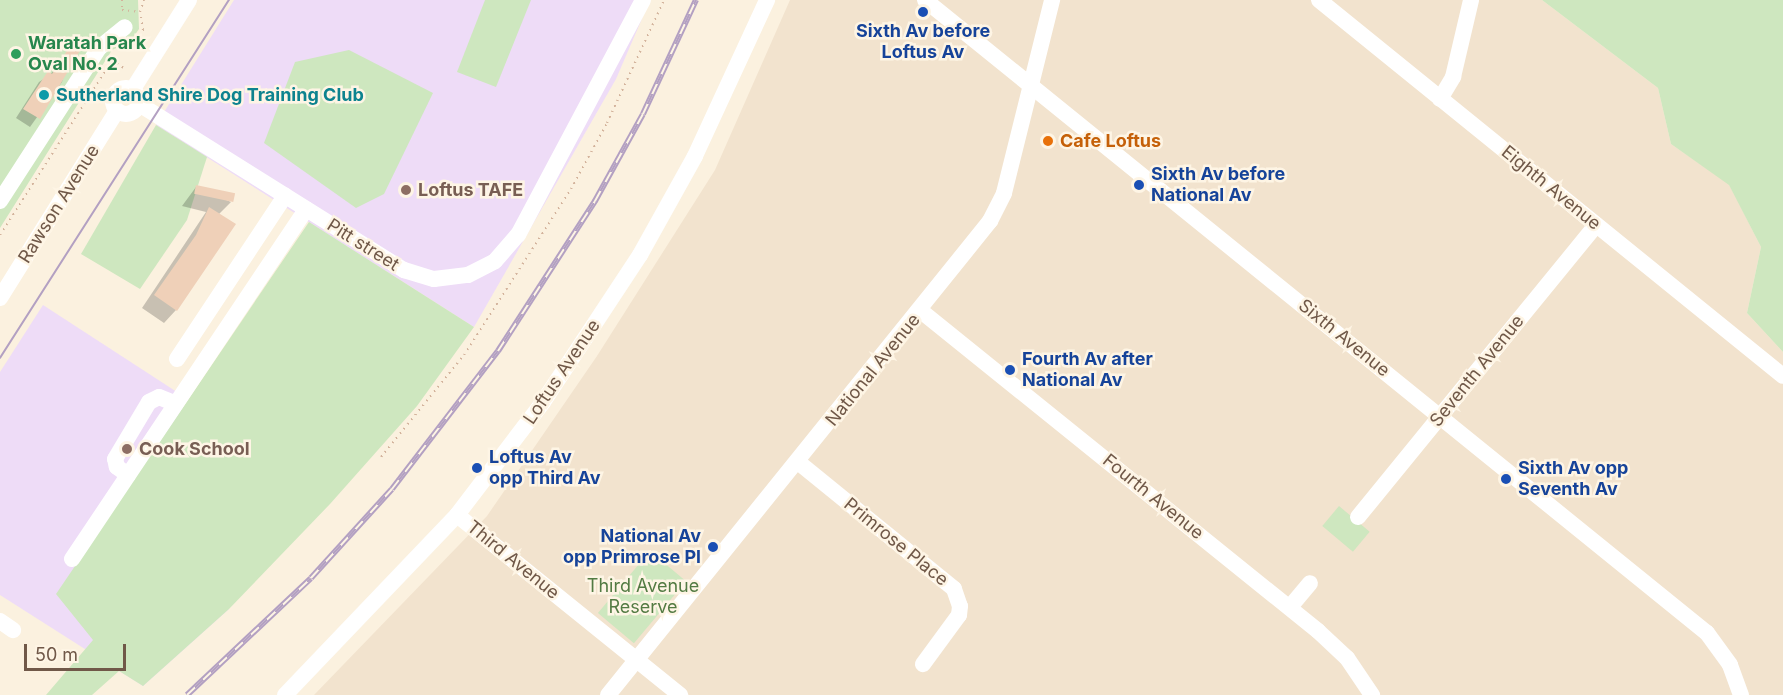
<!DOCTYPE html>
<html>
<head>
<meta charset="utf-8">
<style>
	body { margin:0 }
	#map { position:relative; width:1783px; height:695px; overflow:hidden; background:#fbf1df; font-family:Inter,sans-serif }
	div>[style] { position:absolute }
	.residential>* { inset:0; background:#f2e3ce }
	.education>* { inset:0; background:#eedcf7 }
	.green>* { inset:0; background:#cee7bf; transform-origin:0 0 }
	.shadow>* { inset:0; background:#0003 }
	.building>* { inset:0; background:#efd0b8; transform-origin:0 0 }
	.path>* { height:2px; margin-top:-1px; transform-origin:0; background:repeating-linear-gradient(90deg,#d3b39c 0 1.5px,transparent 0 6px) }
	.minor>* { height:16px; margin:-8px; padding:0 8px; transform-origin:8px; border-radius:8px; background:#fff }
	.minor>.ring { margin:-8px; padding:0; box-sizing:content-box; background:none; border:16px solid #fff; border-radius:50% }
	.tram>* { height:1.5px; margin:-0.75px; padding:0 0.75px; transform-origin:0.75px; border-radius:0.75px; background:#b3a0c2 }
	.rail>* { height:6px; margin-top:-3px; transform-origin:0; background:repeating-linear-gradient(90deg,#fef5e5 0 11px,#b3a0c2 0 22px); box-sizing:border-box; border-block:2px solid #b3a0c2 }
	.dots>* { width:16px; height:16px; translate:-50% -50%; box-sizing:border-box; border:3px solid #fef5e5; border-radius:50% }
	span { translate:-50% -50%; white-space:nowrap; text-align:center; line-height:1.15; -webkit-text-stroke:5px #fef5e5; paint-order:stroke }
	.transit-label { font-size:18px; color:#164399; font-weight:700 }
	.left { translate:0 -50%; text-align:left }
	.right { translate:-100% -50%; text-align:right }
	.leisure-label { font-size:18px; color:#27864d; font-weight:700 }
	.culture-label { font-size:18px; color:#0d838f; font-weight:700 }
	.food-label { font-size:18px; color:#c56008; font-weight:700 }
	.street-label { font-size:18px; color:#705848 }
	.education-label { font-size:18px; color:#785e54; font-weight:700 }
	.park-label { font-size:18px; color:#537b43 }
	.scale { position:absolute; left:24px; top:644px; width:102px; height:27px; box-sizing:border-box; border:3px solid #705848; border-top:0; padding-left:8px; font-size:18px; line-height:21px; white-space:nowrap; color:#705848; -webkit-text-stroke:4px #fef5e5; paint-order:stroke }
</style>
</head>
<body>
<div id="map">
	<div class="residential">
		<i style="clip-path:polygon(790px 0,1542px 0,1658px 88px,1671px 144px,1729px 184px,1761px 247px,1747px 313px,1783px 352px,1783px 695px,314px 695px,487px 516px,597px 356px,715px 170px)"></i>
	</div>
	<div class="education">
		<i style="clip-path:polygon(234px 0,650px 0,616px 79px,474px 327px,156px 125px)"></i>
		<i style="clip-path:polygon(43px 305px,180px 394px,229px 609px,143px 686px,0 595px,0 372px)"></i>
	</div>
	<div class="green">
		<i style="clip-path:polygon(0 0,138px 0,139px 29px,130px 42px,112px 50px,0 228px)"></i>
		<i style="clip-path:polygon(485px 0,531px 0,496px 87px,457px 72px)"></i>
		<i style="clip-path:polygon(1542px 0,1783px 0,1783px 352px,1747px 313px,1761px 247px,1729px 185px,1671px 144px,1658px 88px)"></i>
		<i style="clip-path:polygon(349px 50px,433px 93px,384px 194px,356px 208px,264px 143px,295px 62px)"></i>
		<i style="clip-path:polygon(156px 125px,207px 157px,187px 220px,140px 289px,81px 254px)"></i>
		<i style="clip-path:polygon(309px 222px,474px 327px,417px 406px,330px 504px,229px 609px,143px 686px,119px 671px,92px 695px,46px 695px,93px 640px,56px 594px)"></i>
		<i style="left:1339px;top:506px;width:40px;height:26px;rotate:40deg"></i>
		<i style="left:650px;top:551px;width:47px;height:81px;rotate:40deg"></i>
	</div>
	<div class="shadow">
		<i style="clip-path:polygon(73px 45px,62px 82px,30px 127px,16px 118px,39px 82px,50px 75px)"></i>
		<i style="clip-path:polygon(196px 187px,231px 202px,218px 215px,176px 310px,164px 323px,142px 308px,206px 212px,182px 206px)"></i>
	</div>
	<div class="building">
		<i style="clip-path:polygon(72px 43px,81px 49px,40px 119px,23px 109px,48px 71px,52px 74px)"></i>
		<i style="left:196px;top:185px;width:40px;height:9px;rotate:12deg"></i>
		<i style="clip-path:polygon(209px 207px,236px 224px,177px 311px,154px 295px,196px 235px)"></i>
	</div>
	<div class="path">
		<i style="left:122px;top:0;width:10px;rotate:90deg"></i>
		<i style="left:122px;top:10px;width:18px;rotate:6deg"></i>
		<i style="left:126px;top:47px;width:13px;rotate:-29deg"></i>
		<i style="left:137px;top:41px;width:13px;rotate:-61deg"></i>
		<i style="left:143px;top:30px;width:18px;rotate:-99deg"></i>
		<i style="left:140px;top:12px;width:13px;rotate:-72deg"></i>
		<i style="left:112px;top:60px;width:14px;rotate:34deg"></i>
		<i style="left:0;top:235px;width:213px;rotate:-57.3deg"></i>
		<i style="left:381px;top:457px;width:132px;rotate:-50.9deg"></i>
		<i style="left:464px;top:355px;width:197px;rotate:-57.2deg"></i>
		<i style="left:571px;top:189px;width:75px;rotate:-61.4deg"></i>
		<i style="left:607px;top:123px;width:136px;rotate:-65.1deg"></i>
	</div>
	<div class="minor">
		<i style="left:925px;top:0;width:1006px;rotate:38.99deg"></i>
		<i style="left:1707px;top:633px;width:39px;rotate:54deg"></i>
		<i style="left:1730px;top:665px;width:32px;rotate:70deg"></i>
		<i style="left:1319px;top:0;width:597px;rotate:39.02deg"></i>
		<i class="ring" style="left:113px;top:88px;width:10px;height:10px"></i>
		<i style="left:133px;top:89px;width:105px;rotate:-57.8deg"></i>
		<i style="left:1440px;top:99px;width:26px;rotate:-59deg"></i>
		<i style="left:1453px;top:77px;width:79px;rotate:-76.8deg"></i>
		<i style="left:139px;top:104px;width:313px;rotate:32.1deg"></i>
		<i style="left:404px;top:270px;width:31px;rotate:17deg"></i>
		<i style="left:434px;top:279px;width:34px;rotate:-7deg"></i>
		<i style="left:468px;top:275px;width:30px;rotate:-27deg"></i>
		<i style="left:495px;top:261px;width:35px;rotate:-49deg"></i>
		<i style="left:518px;top:235px;width:266px;rotate:-62deg"></i>
		<i style="left:0;top:201px;width:182px;rotate:-57.1deg"></i>
		<i style="left:99px;top:48px;width:33px;rotate:-39deg"></i>
		<i style="left:0;top:298px;width:221px;rotate:-58deg"></i>
		<i style="left:921px;top:311px;width:510px;rotate:38.87deg"></i>
		<i style="left:1318px;top:631px;width:40px;rotate:43deg"></i>
		<i style="left:1347px;top:658px;width:45px;rotate:56deg"></i>
		<i style="left:177px;top:359px;width:196px;rotate:-56.5deg"></i>
		<i style="left:798px;top:462px;width:201px;rotate:39.1deg"></i>
		<i style="left:954px;top:589px;width:18px;rotate:71deg"></i>
		<i style="left:960px;top:606px;width:9px;rotate:96deg"></i>
		<i style="left:959px;top:615px;width:61px;rotate:126.3deg"></i>
		<i style="left:128px;top:475px;width:14px;rotate:-144deg"></i>
		<i style="left:117px;top:467px;width:8px;rotate:-104deg"></i>
		<i style="left:115px;top:459px;width:66px;rotate:-59.2deg"></i>
		<i style="left:149px;top:402px;width:11px;rotate:-27deg"></i>
		<i style="left:159px;top:397px;width:18px;rotate:22deg"></i>
		<i style="left:457px;top:515px;width:287px;rotate:38.9deg"></i>
		<i style="left:1358px;top:517px;width:377px;rotate:-50.8deg"></i>
		<i style="left:72px;top:559px;width:421px;rotate:-56.2deg"></i>
		<i style="left:1290px;top:607px;width:31px;rotate:-50deg"></i>
		<i style="left:0;top:621px;width:16px;rotate:35deg"></i>
		<i style="left:285px;top:695px;width:249px;rotate:-46.3deg"></i>
		<i style="left:457px;top:515px;width:142px;rotate:-52.7deg"></i>
		<i style="left:543px;top:402px;width:176px;rotate:-56.6deg"></i>
		<i style="left:640px;top:255px;width:113px;rotate:-60.9deg"></i>
		<i style="left:695px;top:156px;width:172px;rotate:-65.2deg"></i>
		<i style="left:608px;top:695px;width:609px;rotate:-51.13deg"></i>
		<i style="left:990px;top:221px;width:31px;rotate:-63deg"></i>
		<i style="left:1004px;top:193px;width:199px;rotate:-76deg"></i>
	</div>
	<div class="tram">
		<i style="left:0;top:358px;width:425px;rotate:-57.4deg"></i>
	</div>
	<div class="rail">
		<i style="left:187px;top:695px;width:170px;rotate:-43.3deg"></i>
		<i style="left:311px;top:578px;width:120px;rotate:-47.7deg"></i>
		<i style="left:392px;top:489px;width:174px;rotate:-52.5deg"></i>
		<i style="left:498px;top:351px;width:179px;rotate:-57.1deg"></i>
		<i style="left:595px;top:201px;width:99px;rotate:-61.1deg"></i>
		<i style="left:643px;top:114px;width:126px;rotate:-65.1deg"></i>
	</div>
	<div class="dots">
		<i style="left:923px;top:12px;background:#1a4fb4"></i>
		<i style="left:16px;top:54px;background:#2e9e5b"></i>
		<i style="left:44px;top:95px;background:#0f9aa8"></i>
		<i style="left:1048px;top:141px;background:#e8710a"></i>
		<i style="left:1139px;top:185px;background:#1a4fb4"></i>
		<i style="left:406px;top:190px;background:#8d6e63"></i>
		<i style="left:1010px;top:370px;background:#1a4fb4"></i>
		<i style="left:127px;top:449px;background:#8d6e63"></i>
		<i style="left:477px;top:468px;background:#1a4fb4"></i>
		<i style="left:1506px;top:479px;background:#1a4fb4"></i>
		<i style="left:713px;top:547px;background:#1a4fb4"></i>
	</div>
	<div class="transit-label">
		<span style="left:923px;top:42px">Sixth Av before<br>Loftus Av</span>
		<span class="left" style="left:1151px;top:185px">Sixth Av before<br>National Av</span>
		<span class="left" style="left:1022px;top:370px">Fourth Av after<br>National Av</span>
		<span class="left" style="left:489px;top:468px">Loftus Av<br>opp Third Av</span>
		<span class="left" style="left:1518px;top:479px">Sixth Av opp<br>Seventh Av</span>
		<span class="right" style="left:701px;top:547px">National Av<br>opp Primrose Pl</span>
	</div>
	<div class="leisure-label">
		<span class="left" style="left:28px;top:54px">Waratah Park<br>Oval No. 2</span>
	</div>
	<div class="culture-label">
		<span class="left" style="left:56px;top:95px">Sutherland Shire Dog Training Club</span>
	</div>
	<div class="food-label">
		<span class="left" style="left:1060px;top:141px">Cafe Loftus</span>
	</div>
	<div class="street-label">
		<span style="left:1551px;top:188px;rotate:39deg">Eighth Avenue</span>
		<span style="left:59px;top:204px;rotate:-58deg">Rawson Avenue</span>
		<span style="left:363px;top:245px;rotate:32deg">Pitt street</span>
		<span style="left:1344px;top:338px;rotate:39deg">Sixth Avenue</span>
		<span style="left:873px;top:370px;rotate:-51deg">National Avenue</span>
		<span style="left:1477px;top:371px;rotate:-51deg">Seventh Avenue</span>
		<span style="left:562px;top:372px;rotate:-56deg">Loftus Avenue</span>
		<span style="left:1153px;top:497px;rotate:39deg">Fourth Avenue</span>
		<span style="left:896px;top:542px;rotate:39deg">Primrose Place</span>
		<span style="left:513px;top:560px;rotate:39deg">Third Avenue</span>
	</div>
	<div class="education-label">
		<span class="left" style="left:418px;top:190px">Loftus TAFE</span>
		<span class="left" style="left:139px;top:449px">Cook School</span>
	</div>
	<div class="park-label">
		<span style="left:643px;top:597px">Third Avenue<br>Reserve</span>
	</div>
	<div class="scale">50 m</div>
</div>
</body>
</html>
